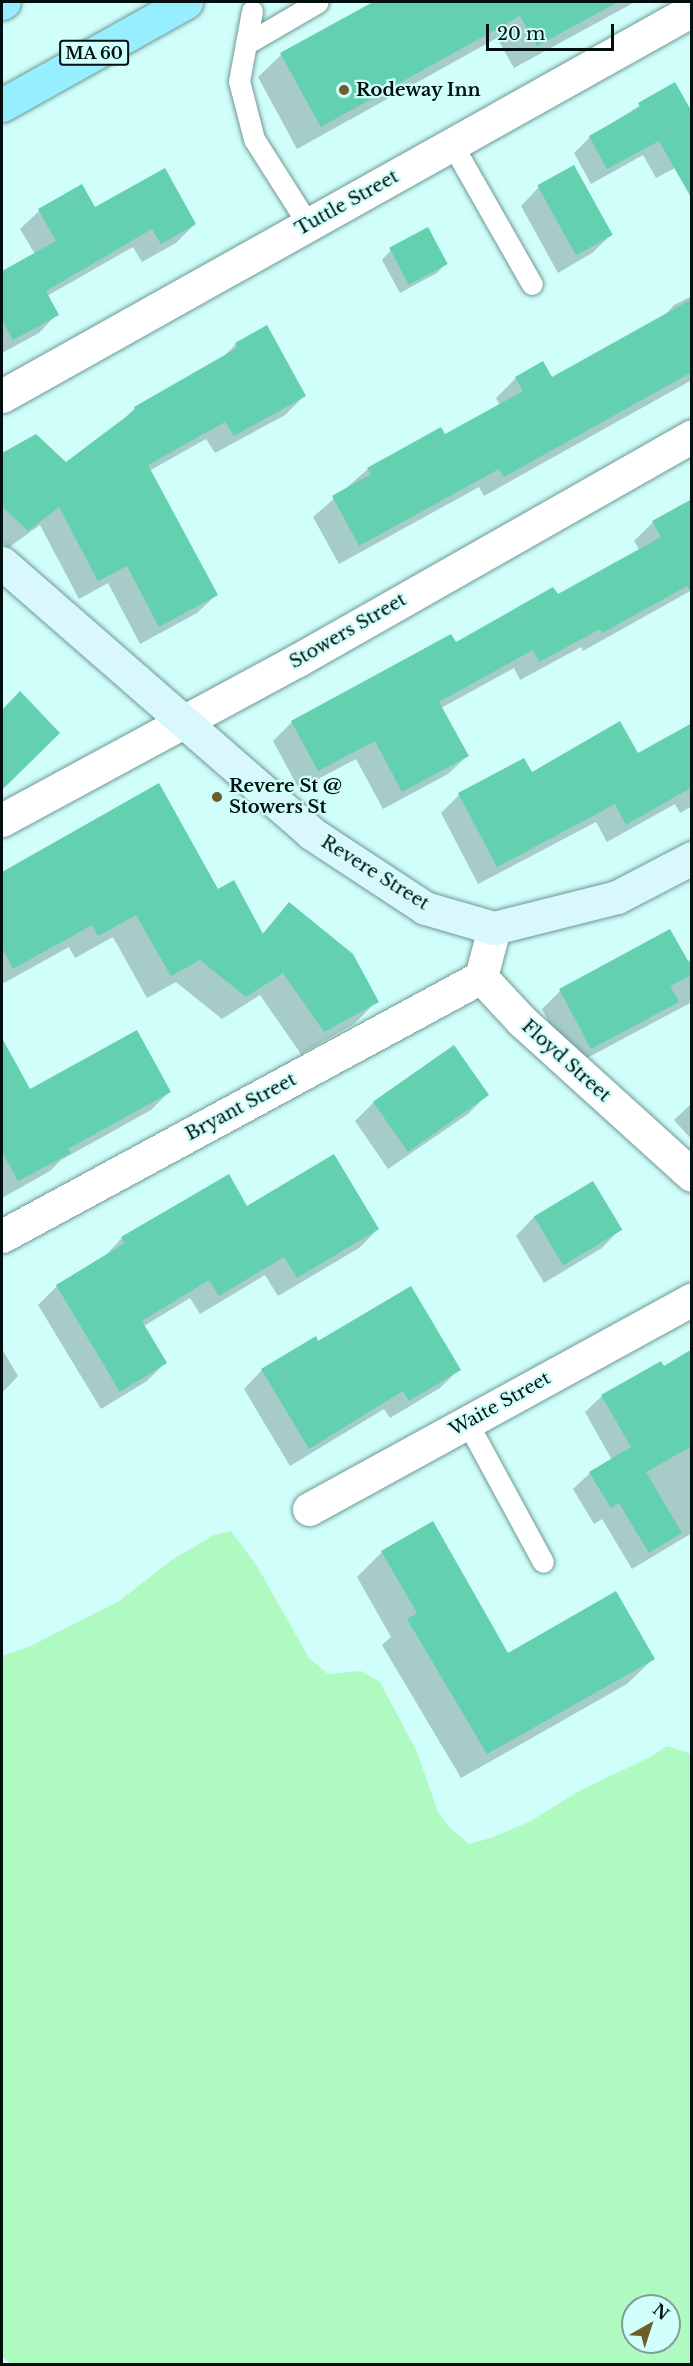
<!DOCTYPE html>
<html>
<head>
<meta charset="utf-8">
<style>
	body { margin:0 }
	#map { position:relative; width:693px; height:2366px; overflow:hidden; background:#d0fefa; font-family:"Libre Baskerville",serif }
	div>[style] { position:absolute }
	.green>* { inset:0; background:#affac1 }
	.shadow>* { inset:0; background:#0003 }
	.building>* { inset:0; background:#63d1af; transform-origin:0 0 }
	.roads { filter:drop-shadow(0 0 2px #6d9895) drop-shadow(0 0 2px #6d9895) }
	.service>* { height:21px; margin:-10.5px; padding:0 10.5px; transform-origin:10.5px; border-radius:10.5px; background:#fff }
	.minor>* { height:33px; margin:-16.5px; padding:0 16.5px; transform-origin:16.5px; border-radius:16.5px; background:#fff }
	.secondary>* { height:33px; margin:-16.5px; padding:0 16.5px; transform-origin:16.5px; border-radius:16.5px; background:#d8f8fe }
	.trunk>* { height:33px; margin:-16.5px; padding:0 16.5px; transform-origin:16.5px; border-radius:16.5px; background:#97eefe }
	.dots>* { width:16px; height:16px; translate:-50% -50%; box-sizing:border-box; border:3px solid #d0fefa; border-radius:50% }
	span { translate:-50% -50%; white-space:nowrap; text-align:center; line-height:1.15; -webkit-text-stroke:4.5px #d0fefa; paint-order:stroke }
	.shield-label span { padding:2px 4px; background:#d0fefa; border:2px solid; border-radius:4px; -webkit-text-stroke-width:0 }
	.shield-label { font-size:16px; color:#021110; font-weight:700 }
	.poi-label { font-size:18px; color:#021110; font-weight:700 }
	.left { translate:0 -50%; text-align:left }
	.street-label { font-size:18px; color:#021110 }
	.frame { position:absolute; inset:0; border:3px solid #021110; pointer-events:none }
	.north { position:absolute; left:621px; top:2294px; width:60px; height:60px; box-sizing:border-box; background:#d0fefa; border:2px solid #7e9f9c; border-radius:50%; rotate:39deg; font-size:16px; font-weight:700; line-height:24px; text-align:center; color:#021110 }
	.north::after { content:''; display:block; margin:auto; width:21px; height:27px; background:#6c5d2a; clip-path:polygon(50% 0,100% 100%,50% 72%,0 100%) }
	.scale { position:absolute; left:486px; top:24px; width:128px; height:27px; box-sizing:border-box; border:3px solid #021110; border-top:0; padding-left:8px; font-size:18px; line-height:21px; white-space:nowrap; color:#021110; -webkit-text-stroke:4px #d0fefa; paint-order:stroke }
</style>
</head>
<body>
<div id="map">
	<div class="green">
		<i style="clip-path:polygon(evenodd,231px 1531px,257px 1566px,309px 1658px,328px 1674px,361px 1671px,380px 1682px,417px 1752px,438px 1812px,448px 1826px,469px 1844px,491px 1838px,531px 1821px,579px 1791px,650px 1757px,667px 1746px,691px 1754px,691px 2364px,12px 2364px,2px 2357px,2px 1656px,31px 1646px,119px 1601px,172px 1560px,214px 1535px,231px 1531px,633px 2306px,669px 2306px,669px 2342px,633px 2342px,633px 2306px)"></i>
	</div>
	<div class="shadow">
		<i style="clip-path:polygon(376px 2px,635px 2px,514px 68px,497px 38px,297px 149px,258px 77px,281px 55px)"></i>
		<i style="clip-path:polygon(674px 84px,692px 159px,656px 178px,643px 155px,591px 184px,574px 153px,590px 137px)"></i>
		<i style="clip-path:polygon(82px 186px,95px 210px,195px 224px,176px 243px,142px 262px,133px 247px,47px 296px,57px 314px,39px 333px,2px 353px,2px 273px,35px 254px,20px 229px,39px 211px)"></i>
		<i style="clip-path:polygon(539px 187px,611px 235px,592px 253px,558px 273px,521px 206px)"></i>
		<i style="clip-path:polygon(391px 250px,446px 263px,437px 273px,400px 293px,382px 260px)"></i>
		<i style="clip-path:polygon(692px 296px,692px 380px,484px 496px,479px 487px,339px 564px,313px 517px,368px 469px,444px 436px,500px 405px,496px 398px,516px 378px,552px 379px,664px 316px,674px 305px)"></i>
		<i style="clip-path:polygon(266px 327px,304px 396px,285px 415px,215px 453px,206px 439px,149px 471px,216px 595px,197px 613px,140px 644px,108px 583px,79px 599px,40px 525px,8px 548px,2px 542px,2px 454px,36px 436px,65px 464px,118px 425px,135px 408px,221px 359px,236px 344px)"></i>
		<i style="clip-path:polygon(653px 522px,692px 590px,583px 651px,581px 647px,520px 680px,514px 668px,441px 708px,467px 756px,448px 774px,383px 809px,356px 759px,299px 789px,273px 741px,292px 722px,557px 597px,640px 551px,634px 541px)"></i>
		<i style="clip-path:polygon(20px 694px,58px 733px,2px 789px,2px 712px)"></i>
		<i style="clip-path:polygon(692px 724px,692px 806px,680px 813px,675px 804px,607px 842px,596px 822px,478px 884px,441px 813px,459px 795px,531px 774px,637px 755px)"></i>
		<i style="clip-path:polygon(158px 785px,217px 891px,262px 934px,289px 904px,377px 1001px,354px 1024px,301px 1054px,260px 995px,222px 1019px,176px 982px,147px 998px,113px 937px,75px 958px,69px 947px,2px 984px,2px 874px)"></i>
		<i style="clip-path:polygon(692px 960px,692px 1002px,572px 1066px,542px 1009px,560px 991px)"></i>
		<i style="clip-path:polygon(15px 1064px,30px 1091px,170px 1091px,151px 1110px,61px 1160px,50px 1171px,2px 1198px,2px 1071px)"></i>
		<i style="clip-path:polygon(487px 1095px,468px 1114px,388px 1169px,355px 1121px,373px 1103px)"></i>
		<i style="clip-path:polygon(692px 1103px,692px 1140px,674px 1120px)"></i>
		<i style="clip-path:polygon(247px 1208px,378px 1229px,359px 1248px,278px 1296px,265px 1275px,200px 1314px,190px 1298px,144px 1326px,166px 1362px,147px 1381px,101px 1409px,38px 1305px,57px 1286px,104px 1257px,122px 1238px)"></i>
		<i style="clip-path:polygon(534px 1217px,620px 1229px,602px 1248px,544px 1283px,516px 1236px)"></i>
		<i style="clip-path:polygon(318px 1343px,459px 1369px,440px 1388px,390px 1418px,384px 1409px,290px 1466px,244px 1389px,262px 1370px)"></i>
		<i style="clip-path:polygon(2px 1349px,18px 1376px,2px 1393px)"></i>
		<i style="clip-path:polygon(692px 1351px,692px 1533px,632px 1569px,602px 1519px,594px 1524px,573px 1489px,590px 1473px,612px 1460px,585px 1412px,602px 1396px,664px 1368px)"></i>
		<i style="clip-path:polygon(382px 1552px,507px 1655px,653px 1659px,627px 1684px,461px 1778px,382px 1645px,391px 1637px,357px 1577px)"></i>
	</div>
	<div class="building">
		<i style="clip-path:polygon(373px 2px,618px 2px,537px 46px,520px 16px,321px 127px,280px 53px)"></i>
		<i style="clip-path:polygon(675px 82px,692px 112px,692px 199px,659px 141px,607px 169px,589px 136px,640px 107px,638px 103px)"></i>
		<i style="left:574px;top:165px;width:80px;height:42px;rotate:61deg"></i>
		<i style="clip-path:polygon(165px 168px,196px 224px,161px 244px,152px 229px,46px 291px,59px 315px,13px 340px,2px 320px,2px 271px,56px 241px,38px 209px,82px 184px,95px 207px)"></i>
		<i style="left:428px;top:227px;width:42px;height:44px;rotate:62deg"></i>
		<i style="clip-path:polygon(692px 299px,692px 372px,504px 477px,499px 469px,359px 546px,332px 496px,371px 474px,367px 468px,441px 427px,445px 434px,523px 391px,515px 377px,543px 361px,552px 377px)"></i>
		<i style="clip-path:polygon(267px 325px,306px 396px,234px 436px,225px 422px,148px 465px,218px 595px,159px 627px,127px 566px,98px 581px,59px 507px,28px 531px,2px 506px,2px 453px,36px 434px,66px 462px,135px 410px,134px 407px,237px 348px,235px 343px)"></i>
		<i style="clip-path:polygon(692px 499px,692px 593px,687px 586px,602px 633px,600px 629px,539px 662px,533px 650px,439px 702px,469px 756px,402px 792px,375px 741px,318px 771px,291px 721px,451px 634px,456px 642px,553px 587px,558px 594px,661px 537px,652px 521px)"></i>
		<i style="clip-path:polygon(20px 691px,60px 733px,2px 790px,2px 710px)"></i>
		<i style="clip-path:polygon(620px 721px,638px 753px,692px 723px,692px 787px,626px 825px,615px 804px,497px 867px,458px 793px,524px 758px,532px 772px)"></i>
		<i style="clip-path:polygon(159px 783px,218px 889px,234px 880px,263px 934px,289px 902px,353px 954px,379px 1002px,324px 1032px,283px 973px,246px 997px,200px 960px,171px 976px,136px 915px,98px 936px,92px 925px,13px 969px,2px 948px,2px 872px)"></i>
		<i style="clip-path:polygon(670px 929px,692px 968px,692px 975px,670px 986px,679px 1002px,591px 1049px,559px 989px)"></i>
		<i style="clip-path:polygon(137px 1030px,171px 1092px,68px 1149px,71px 1153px,18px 1181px,2px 1152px,2px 1038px,30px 1089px)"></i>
		<i style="left:454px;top:1045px;width:61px;height:99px;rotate:55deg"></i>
		<i style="clip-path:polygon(334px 1154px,379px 1229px,297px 1278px,284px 1257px,219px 1296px,209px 1280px,142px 1321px,167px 1363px,120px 1392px,56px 1285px,125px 1243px,121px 1237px,229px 1174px,247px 1206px)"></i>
		<i style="left:593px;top:1181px;width:57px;height:69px;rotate:59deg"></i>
		<i style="clip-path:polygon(411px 1286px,461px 1370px,409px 1401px,403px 1391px,309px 1449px,261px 1369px,316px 1336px,318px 1341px)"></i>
		<i style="clip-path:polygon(692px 1349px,692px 1446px,646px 1472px,682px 1533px,649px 1553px,619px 1503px,611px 1508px,589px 1472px,631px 1447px,601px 1395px,661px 1361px,664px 1366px)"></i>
		<i style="clip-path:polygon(433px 1521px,508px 1653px,616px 1591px,655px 1659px,487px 1754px,407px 1619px,417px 1613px,381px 1551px)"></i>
	</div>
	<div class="roads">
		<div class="service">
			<i style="left:252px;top:11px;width:71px;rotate:100.5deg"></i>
			<i style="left:239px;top:81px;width:60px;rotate:75.5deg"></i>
			<i style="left:254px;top:139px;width:101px;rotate:57.6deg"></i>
			<i style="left:246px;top:44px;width:83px;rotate:-30.3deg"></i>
			<i style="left:452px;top:144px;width:161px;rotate:60.3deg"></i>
			<i style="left:467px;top:1422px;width:159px;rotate:61.5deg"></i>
		</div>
		<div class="minor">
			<i style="left:2px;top:396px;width:791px;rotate:-29.22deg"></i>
			<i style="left:2px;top:820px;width:336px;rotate:-28.4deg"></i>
			<i style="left:298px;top:660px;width:453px;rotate:-29.6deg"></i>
			<i style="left:494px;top:928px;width:51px;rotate:104.9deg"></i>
			<i style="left:481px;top:977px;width:60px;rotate:47deg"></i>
			<i style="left:522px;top:1021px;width:229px;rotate:42.2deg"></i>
			<i style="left:2px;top:1236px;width:545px;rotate:-28.4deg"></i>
			<i style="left:309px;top:1509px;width:437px;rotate:-28.7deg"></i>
		</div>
		<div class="secondary">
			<i style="left:2px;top:563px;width:410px;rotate:41.1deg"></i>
			<i style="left:311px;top:833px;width:136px;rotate:33.3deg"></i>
			<i style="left:425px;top:908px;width:72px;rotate:16.2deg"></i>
			<i style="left:494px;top:928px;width:127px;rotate:-14.1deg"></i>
			<i style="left:617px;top:897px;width:85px;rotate:-27.5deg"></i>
		</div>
		<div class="trunk">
			<i style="left:2px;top:3px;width:2px;rotate:-27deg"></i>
			<i style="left:2px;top:105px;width:211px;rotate:-29.2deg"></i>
		</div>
	</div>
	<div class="dots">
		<i style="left:344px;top:90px;background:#6c5d2a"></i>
		<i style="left:217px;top:797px;background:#6c5d2a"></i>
	</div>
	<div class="shield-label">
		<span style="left:94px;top:53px">MA 60</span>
	</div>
	<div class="poi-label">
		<span class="left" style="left:356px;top:90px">Rodeway Inn</span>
		<span class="left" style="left:229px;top:797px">Revere St @<br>Stowers St</span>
	</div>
	<div class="street-label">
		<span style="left:347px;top:203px;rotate:-29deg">Tuttle Street</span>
		<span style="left:348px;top:631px;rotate:-30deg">Stowers Street</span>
		<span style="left:375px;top:873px;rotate:32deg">Revere Street</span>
		<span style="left:566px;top:1061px;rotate:42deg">Floyd Street</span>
		<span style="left:241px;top:1107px;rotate:-28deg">Bryant Street</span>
		<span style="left:500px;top:1404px;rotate:-29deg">Waite Street</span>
	</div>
	<div class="frame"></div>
	<div class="north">N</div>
	<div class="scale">20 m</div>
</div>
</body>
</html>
